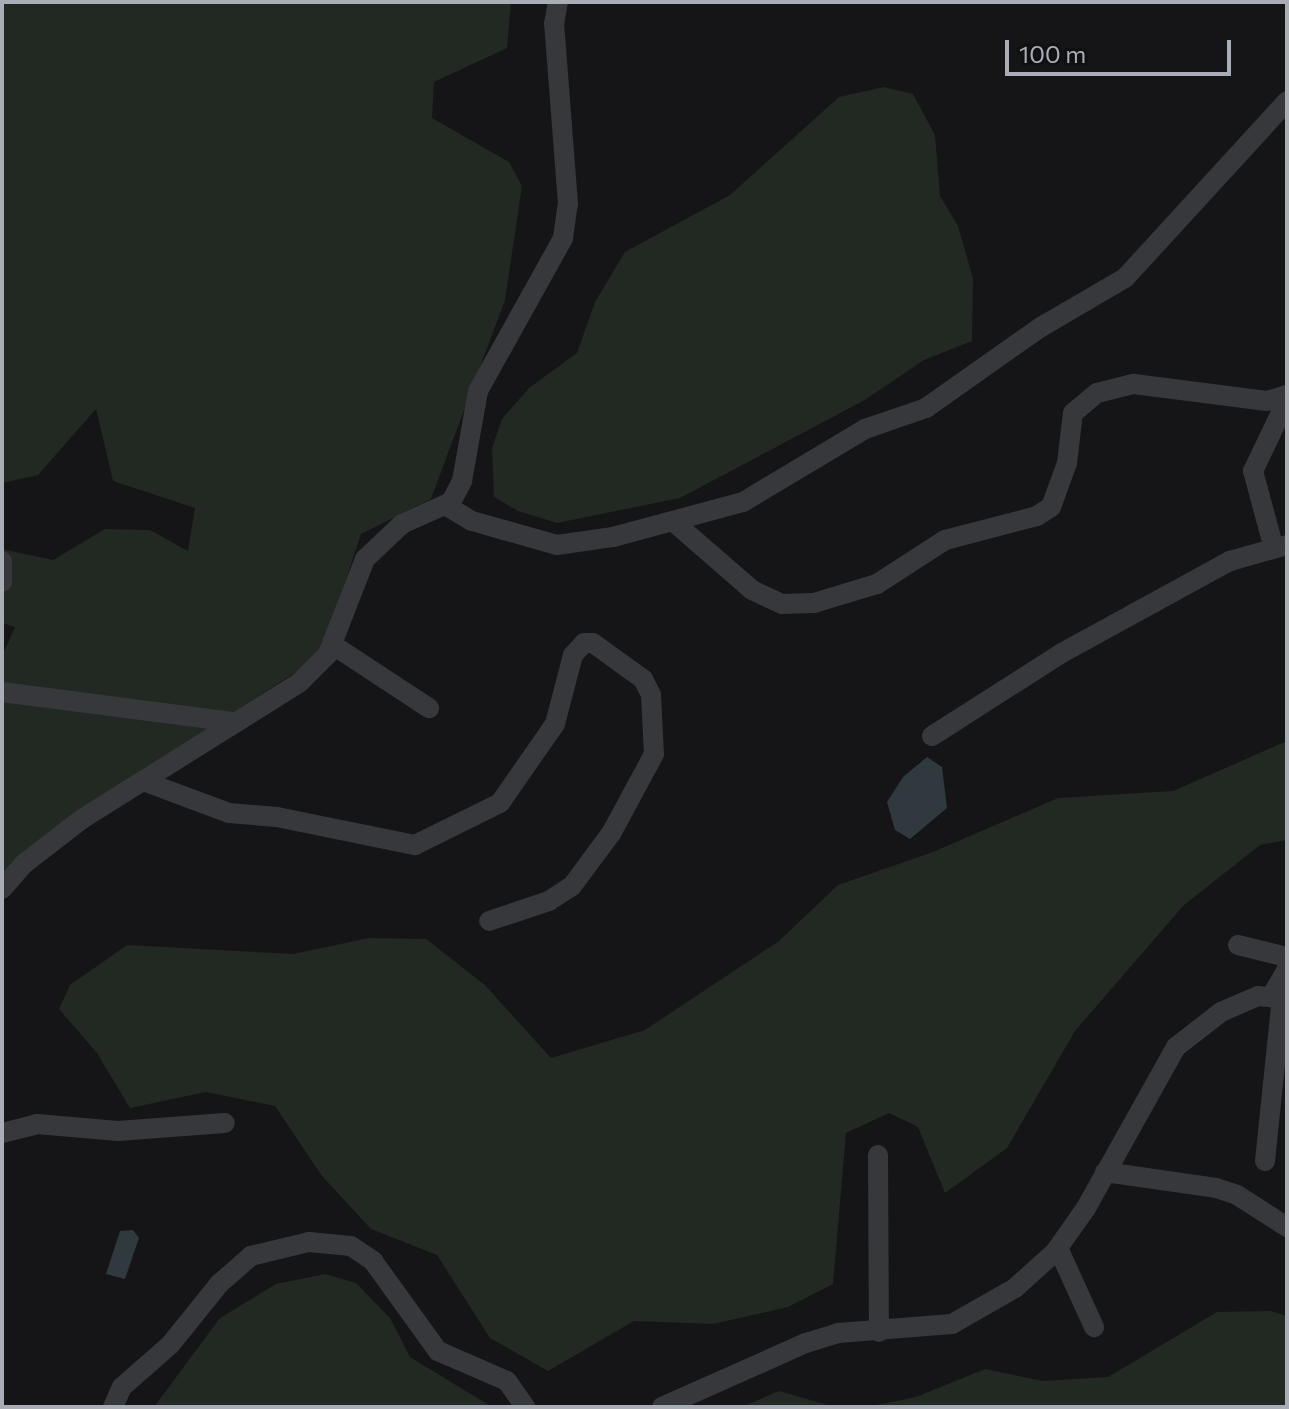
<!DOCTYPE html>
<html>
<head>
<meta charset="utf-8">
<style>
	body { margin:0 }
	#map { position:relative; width:1289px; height:1409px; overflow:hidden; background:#151517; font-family:Commissioner,sans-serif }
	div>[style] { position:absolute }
	.green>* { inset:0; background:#222822 }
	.water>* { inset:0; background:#30393e }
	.minor>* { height:20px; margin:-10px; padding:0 10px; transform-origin:10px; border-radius:10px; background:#37383b }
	span { translate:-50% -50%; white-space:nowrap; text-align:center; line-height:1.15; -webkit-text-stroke:7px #101012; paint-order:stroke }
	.frame { position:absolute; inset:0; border:4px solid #a9adb5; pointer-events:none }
	.scale { position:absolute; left:1005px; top:40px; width:226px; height:36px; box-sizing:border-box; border:4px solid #a9adb5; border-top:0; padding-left:10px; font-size:24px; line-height:28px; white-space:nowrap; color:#a9adb5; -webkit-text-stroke:6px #101012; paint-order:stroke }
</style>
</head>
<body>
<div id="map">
	<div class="green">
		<i style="clip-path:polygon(2px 2px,511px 2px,507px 48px,434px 82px,432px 118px,509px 162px,522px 186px,505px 300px,431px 499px,361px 534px,321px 656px,134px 776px,2px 877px,2px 656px,15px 627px,2px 623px,2px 549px,53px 560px,105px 529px,150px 530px,188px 551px,195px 508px,113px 481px,96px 409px,38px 475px,2px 483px)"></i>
		<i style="clip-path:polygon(884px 87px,913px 94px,935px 135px,940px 196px,958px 226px,973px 278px,972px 341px,924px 360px,863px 401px,680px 498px,557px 523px,518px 511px,494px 497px,492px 448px,502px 419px,529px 388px,577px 353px,595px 302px,625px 252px,730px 195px,839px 97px)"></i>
		<i style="clip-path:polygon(1287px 741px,1287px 840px,1260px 845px,1183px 906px,1075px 1031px,1007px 1148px,945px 1193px,918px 1127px,889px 1113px,846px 1133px,833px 1284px,788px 1307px,713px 1324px,634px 1321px,548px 1371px,490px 1338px,437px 1255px,371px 1229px,322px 1176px,275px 1106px,206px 1092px,130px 1108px,97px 1053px,59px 1009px,70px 985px,127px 945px,293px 954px,369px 938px,426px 939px,485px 985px,551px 1058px,645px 1030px,779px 941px,838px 885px,933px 852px,1058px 798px,1173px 791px)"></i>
		<i style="clip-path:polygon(325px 1274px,356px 1283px,390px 1318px,410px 1357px,492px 1407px,154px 1407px,220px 1318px,276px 1284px)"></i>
		<i style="clip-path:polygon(1271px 1311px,1287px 1316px,1287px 1407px,866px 1407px,916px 1397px,985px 1369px,1043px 1381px,1108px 1377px,1217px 1312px)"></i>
		<i style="clip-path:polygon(779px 1391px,835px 1407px,742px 1407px)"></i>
	</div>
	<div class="water">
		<i style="clip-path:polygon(927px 757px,942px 767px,947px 808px,910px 839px,895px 830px,887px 802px,903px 777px)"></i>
		<i style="clip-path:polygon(133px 1230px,139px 1238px,125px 1279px,106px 1274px,120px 1231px)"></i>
	</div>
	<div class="minor">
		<i style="left:445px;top:505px;width:31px;rotate:31deg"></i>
		<i style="left:472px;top:521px;width:88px;rotate:15.8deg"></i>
		<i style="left:557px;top:545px;width:57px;rotate:-8.1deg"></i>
		<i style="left:613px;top:537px;width:135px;rotate:-15.1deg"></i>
		<i style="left:743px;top:502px;width:142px;rotate:-30.9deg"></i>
		<i style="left:865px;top:429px;width:65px;rotate:-19deg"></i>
		<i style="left:926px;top:408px;width:141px;rotate:-35.2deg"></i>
		<i style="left:1041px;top:327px;width:97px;rotate:-30.3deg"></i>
		<i style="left:1125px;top:278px;width:240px;rotate:-47.5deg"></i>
		<i style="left:675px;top:523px;width:102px;rotate:41deg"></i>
		<i style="left:752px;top:590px;width:33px;rotate:25deg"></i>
		<i style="left:782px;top:604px;width:32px;rotate:-2deg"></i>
		<i style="left:814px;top:603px;width:66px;rotate:-16.8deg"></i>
		<i style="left:877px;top:584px;width:81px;rotate:-32.9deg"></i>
		<i style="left:945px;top:540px;width:95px;rotate:-14.6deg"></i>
		<i style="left:1037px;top:516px;width:17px;rotate:-33deg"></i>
		<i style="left:1051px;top:507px;width:47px;rotate:-70deg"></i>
		<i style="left:1067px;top:463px;width:50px;rotate:-83.2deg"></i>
		<i style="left:1073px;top:413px;width:31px;rotate:-40deg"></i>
		<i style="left:1097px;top:393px;width:38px;rotate:-14deg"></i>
		<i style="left:1134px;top:384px;width:134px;rotate:7.3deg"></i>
		<i style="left:1267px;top:401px;width:21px;rotate:-17deg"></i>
		<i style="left:1273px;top:545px;width:77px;rotate:-105.1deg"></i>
		<i style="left:1253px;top:471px;width:79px;rotate:-64.4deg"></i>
		<i style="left:2px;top:561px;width:21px;rotate:90deg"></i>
		<i style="left:333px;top:645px;width:115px;rotate:33.3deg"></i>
		<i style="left:2px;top:692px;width:234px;rotate:7.4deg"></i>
		<i style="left:932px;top:736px;width:152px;rotate:-32.6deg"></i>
		<i style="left:1060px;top:654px;width:194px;rotate:-28.7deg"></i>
		<i style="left:1230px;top:561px;width:59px;rotate:-15.7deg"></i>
		<i style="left:143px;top:781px;width:92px;rotate:20.4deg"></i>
		<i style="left:229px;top:813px;width:48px;rotate:4.8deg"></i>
		<i style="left:277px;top:817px;width:141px;rotate:11.5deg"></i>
		<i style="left:415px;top:845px;width:95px;rotate:-26.3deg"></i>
		<i style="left:500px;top:803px;width:96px;rotate:-55.2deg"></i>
		<i style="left:555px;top:724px;width:71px;rotate:-75.4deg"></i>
		<i style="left:573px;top:655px;width:16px;rotate:-47deg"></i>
		<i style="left:584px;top:643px;width:9px"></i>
		<i style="left:593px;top:643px;width:62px;rotate:35.8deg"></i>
		<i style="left:643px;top:679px;width:18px;rotate:63deg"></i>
		<i style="left:651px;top:695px;width:59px;rotate:87.1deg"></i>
		<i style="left:654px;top:754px;width:89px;rotate:118.3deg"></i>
		<i style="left:612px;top:832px;width:67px;rotate:126.5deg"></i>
		<i style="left:572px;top:886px;width:27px;rotate:147deg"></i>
		<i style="left:549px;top:901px;width:63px;rotate:161.6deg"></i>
		<i style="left:2px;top:889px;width:35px;rotate:-49deg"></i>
		<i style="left:25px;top:863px;width:72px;rotate:-37.7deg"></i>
		<i style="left:82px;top:819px;width:257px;rotate:-32.1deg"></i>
		<i style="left:300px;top:682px;width:40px;rotate:-45deg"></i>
		<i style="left:328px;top:654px;width:102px;rotate:-68.7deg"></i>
		<i style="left:365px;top:559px;width:51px;rotate:-43.4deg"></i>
		<i style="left:402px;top:524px;width:54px;rotate:-24.2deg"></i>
		<i style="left:451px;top:502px;width:24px;rotate:-62deg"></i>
		<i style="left:462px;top:481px;width:91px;rotate:-79.9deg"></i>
		<i style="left:478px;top:391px;width:175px;rotate:-60.9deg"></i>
		<i style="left:563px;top:238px;width:34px;rotate:-82deg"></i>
		<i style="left:568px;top:204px;width:181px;rotate:-94.4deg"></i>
		<i style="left:554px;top:24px;width:22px;rotate:-80deg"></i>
		<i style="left:1238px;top:945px;width:50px;rotate:13.8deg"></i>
		<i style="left:1271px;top:997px;width:32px;rotate:-60deg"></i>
		<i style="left:2px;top:1133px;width:36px;rotate:-14deg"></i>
		<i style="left:37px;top:1124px;width:81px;rotate:4.9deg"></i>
		<i style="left:118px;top:1131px;width:107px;rotate:-4.3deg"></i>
		<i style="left:878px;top:1155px;width:177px;rotate:89.7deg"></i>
		<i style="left:1265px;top:1161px;width:165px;rotate:-84.1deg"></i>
		<i style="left:1105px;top:1172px;width:112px;rotate:8.2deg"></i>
		<i style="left:1216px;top:1188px;width:22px;rotate:18deg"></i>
		<i style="left:1237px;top:1195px;width:59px;rotate:32.6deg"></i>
		<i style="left:1058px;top:1248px;width:87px;rotate:65.5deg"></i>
		<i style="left:113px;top:1407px;width:22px;rotate:-66deg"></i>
		<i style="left:122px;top:1387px;width:64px;rotate:-41.2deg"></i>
		<i style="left:170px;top:1345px;width:78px;rotate:-51.2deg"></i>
		<i style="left:219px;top:1284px;width:43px;rotate:-41.2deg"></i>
		<i style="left:251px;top:1256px;width:60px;rotate:-13.6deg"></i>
		<i style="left:309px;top:1242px;width:42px;rotate:5.4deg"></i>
		<i style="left:351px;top:1246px;width:27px;rotate:34deg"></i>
		<i style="left:373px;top:1261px;width:111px;rotate:54.2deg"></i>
		<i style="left:438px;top:1351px;width:75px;rotate:23.5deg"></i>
		<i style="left:507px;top:1381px;width:32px;rotate:55deg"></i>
		<i style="left:662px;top:1407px;width:158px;rotate:-24deg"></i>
		<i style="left:806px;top:1343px;width:34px;rotate:-17deg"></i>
		<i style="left:838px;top:1333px;width:114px;rotate:-4.5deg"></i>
		<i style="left:952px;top:1324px;width:73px;rotate:-29.7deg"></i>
		<i style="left:1015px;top:1288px;width:54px;rotate:-42deg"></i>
		<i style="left:1055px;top:1252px;width:54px;rotate:-54.8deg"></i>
		<i style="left:1086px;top:1208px;width:184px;rotate:-60.8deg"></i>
		<i style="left:1176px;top:1047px;width:57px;rotate:-37.9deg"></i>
		<i style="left:1221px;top:1012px;width:40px;rotate:-23.4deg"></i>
		<i style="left:1258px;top:996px;width:29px;rotate:6deg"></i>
	</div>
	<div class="frame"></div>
	<div class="scale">100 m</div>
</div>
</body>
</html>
